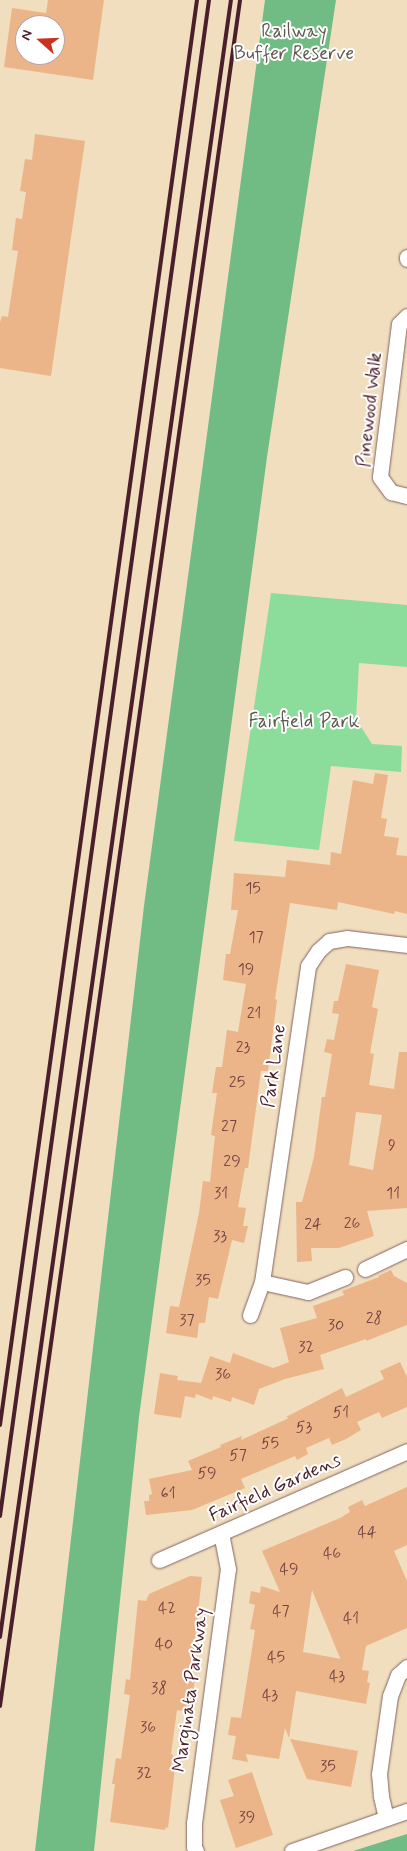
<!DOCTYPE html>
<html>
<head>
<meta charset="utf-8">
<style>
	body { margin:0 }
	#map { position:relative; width:407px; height:1851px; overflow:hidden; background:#f0debf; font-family:Mynerve,sans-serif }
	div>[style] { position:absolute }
	.green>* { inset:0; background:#8cdc9c }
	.forest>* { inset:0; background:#71bc84 }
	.building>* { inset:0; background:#ecb489 }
	.roads { filter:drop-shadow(0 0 1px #84625f) drop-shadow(0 0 1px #84625f) }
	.minor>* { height:15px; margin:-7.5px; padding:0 7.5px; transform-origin:7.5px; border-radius:7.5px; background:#fff }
	.rail>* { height:4px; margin:-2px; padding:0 2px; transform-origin:2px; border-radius:2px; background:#4a1f2b }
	span { translate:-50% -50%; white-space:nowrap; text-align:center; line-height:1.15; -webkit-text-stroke:4px #fff; paint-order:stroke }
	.number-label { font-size:16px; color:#724442 }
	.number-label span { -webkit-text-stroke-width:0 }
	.park-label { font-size:19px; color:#5e584d }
	.street-label { font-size:19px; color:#4a1f2b }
	.north { position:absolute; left:15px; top:15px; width:50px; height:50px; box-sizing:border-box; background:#fff; border:1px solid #b7a5aa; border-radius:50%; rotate:290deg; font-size:14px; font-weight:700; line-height:20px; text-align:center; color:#4a1f2b }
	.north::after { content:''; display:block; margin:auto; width:18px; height:22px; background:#c8321e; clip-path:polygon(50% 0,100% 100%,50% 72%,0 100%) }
</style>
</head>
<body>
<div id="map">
	<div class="green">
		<i style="clip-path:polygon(271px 593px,407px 605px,407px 667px,359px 663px,356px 719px,372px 744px,402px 746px,401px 772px,331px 766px,319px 850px,234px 841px)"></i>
	</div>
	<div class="forest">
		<i style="clip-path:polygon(265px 0,336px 0,267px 457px,139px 1417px,94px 1851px,35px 1851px,144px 906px)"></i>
		<i style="clip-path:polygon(407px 1834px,407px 1851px,353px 1851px)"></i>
	</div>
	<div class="building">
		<i style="clip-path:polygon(evenodd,48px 0,104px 0,93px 80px,4px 67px,12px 8px,46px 13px,48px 0,25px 25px,55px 25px,55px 55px,25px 55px,25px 25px)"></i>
		<i style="clip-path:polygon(35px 134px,85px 141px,51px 376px,0 368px,0 322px,2px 316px,8px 317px,18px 251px,12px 250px,16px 218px,22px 219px,26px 192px,20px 191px,25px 159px,32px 160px)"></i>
		<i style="clip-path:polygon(375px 773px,388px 775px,381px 818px,387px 819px,384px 836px,399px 838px,396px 855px,407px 856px,407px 914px,395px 911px,394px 914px,338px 902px,337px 910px,290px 903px,275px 999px,277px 1000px,268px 1071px,261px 1071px,248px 1168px,245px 1168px,238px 1207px,246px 1208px,243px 1226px,248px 1226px,244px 1243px,232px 1240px,218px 1299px,209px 1297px,205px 1323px,199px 1323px,197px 1338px,166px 1333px,170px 1306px,179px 1307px,199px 1213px,203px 1181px,210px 1182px,215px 1136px,211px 1135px,217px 1093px,212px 1093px,216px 1067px,222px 1067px,227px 1030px,238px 1032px,246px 984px,223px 980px,226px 954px,230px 954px,238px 910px,231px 910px,234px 873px,285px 877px,287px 860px,330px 865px,331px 852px,341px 854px,353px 780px,373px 784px)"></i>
		<i style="clip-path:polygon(evenodd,346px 964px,379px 970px,372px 1007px,378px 1009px,370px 1053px,374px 1054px,369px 1085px,394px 1089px,399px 1052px,407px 1052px,407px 1208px,367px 1211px,374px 1236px,339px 1248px,311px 1248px,312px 1261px,297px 1262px,296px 1202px,302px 1202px,314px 1157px,322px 1097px,325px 1097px,332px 1054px,324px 1052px,327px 1039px,334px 1040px,339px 1014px,332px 1013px,334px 1001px,338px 1001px,346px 964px,356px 1112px,382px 1115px,373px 1170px,349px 1165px,356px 1112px)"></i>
		<i style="clip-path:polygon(391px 1270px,394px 1276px,407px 1283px,407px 1325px,366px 1341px,366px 1339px,320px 1355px,324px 1369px,285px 1379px,259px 1389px,254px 1405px,232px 1397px,231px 1402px,213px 1396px,212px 1400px,196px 1394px,195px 1398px,185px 1396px,181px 1418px,154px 1414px,160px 1373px,178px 1376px,177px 1380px,201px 1383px,210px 1356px,230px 1363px,233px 1353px,273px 1368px,279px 1366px,289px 1362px,280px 1328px,317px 1318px,313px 1306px,344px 1295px,342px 1291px,379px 1277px,378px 1276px)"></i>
		<i style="clip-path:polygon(400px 1362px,407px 1377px,407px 1407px,382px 1418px,379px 1412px,357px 1422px,361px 1430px,346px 1439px,332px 1445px,329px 1438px,306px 1448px,308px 1454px,297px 1460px,295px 1456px,241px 1479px,245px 1488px,192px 1510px,146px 1515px,144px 1501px,149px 1501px,149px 1495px,152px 1494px,149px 1479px,192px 1470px,188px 1461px,221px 1447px,220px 1445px,242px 1436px,241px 1440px,289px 1418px,286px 1417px,342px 1388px,346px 1397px,384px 1379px,380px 1371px)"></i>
		<i style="clip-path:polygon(evenodd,407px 1487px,407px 1545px,394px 1551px,407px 1581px,407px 1628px,366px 1646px,362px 1670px,369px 1671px,367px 1682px,370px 1683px,366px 1704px,296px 1691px,289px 1738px,285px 1728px,279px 1759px,246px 1754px,248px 1762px,232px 1759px,236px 1736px,228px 1735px,231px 1717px,241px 1718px,255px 1630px,250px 1629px,255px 1605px,249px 1603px,251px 1591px,260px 1593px,261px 1586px,280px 1592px,262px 1551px,340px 1518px,350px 1512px,348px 1507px,362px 1500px,365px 1506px,407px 1487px,312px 1590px,340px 1658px,341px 1659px,303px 1652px,312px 1590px)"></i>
		<i style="clip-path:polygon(190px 1576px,202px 1577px,191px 1674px,192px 1678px,195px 1678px,190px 1712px,177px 1710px,171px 1754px,173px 1755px,171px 1767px,175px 1768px,168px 1828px,166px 1827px,165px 1830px,110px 1822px,115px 1784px,112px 1784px,116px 1758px,121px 1759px,130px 1695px,124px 1694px,126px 1679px,130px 1680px,138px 1600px,146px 1601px,149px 1594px)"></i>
		<i style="clip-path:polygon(290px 1739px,358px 1751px,351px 1787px,307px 1779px)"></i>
		<i style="clip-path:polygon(252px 1772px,273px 1835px,236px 1848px,220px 1800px,234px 1796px,228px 1780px)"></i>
	</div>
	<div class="roads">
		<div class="minor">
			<i style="left:407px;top:257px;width:2px;rotate:90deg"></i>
			<i style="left:407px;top:316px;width:11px;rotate:135deg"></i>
			<i style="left:399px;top:324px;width:154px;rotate:97.1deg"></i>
			<i style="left:380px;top:477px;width:19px;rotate:54deg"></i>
			<i style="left:391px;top:492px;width:16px;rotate:14deg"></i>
			<i style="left:365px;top:1269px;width:47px;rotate:-25.5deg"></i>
			<i style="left:262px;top:1282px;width:47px;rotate:12.3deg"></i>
			<i style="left:308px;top:1292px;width:40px;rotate:-22deg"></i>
			<i style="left:250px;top:1315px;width:35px;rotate:-70deg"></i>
			<i style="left:262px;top:1282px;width:319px;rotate:-81.7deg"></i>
			<i style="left:308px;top:966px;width:18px;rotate:-56deg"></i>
			<i style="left:318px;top:951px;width:15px;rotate:-42deg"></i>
			<i style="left:329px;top:941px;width:18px;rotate:-9deg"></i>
			<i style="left:347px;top:938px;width:60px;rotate:6.7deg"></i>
			<i style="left:159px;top:1560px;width:271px;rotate:-23.7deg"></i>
			<i style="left:386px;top:1818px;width:23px;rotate:-103deg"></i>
			<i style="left:381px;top:1796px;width:22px;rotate:-95deg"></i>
			<i style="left:379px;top:1774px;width:79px;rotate:-82deg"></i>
			<i style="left:390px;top:1696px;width:22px;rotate:-69deg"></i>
			<i style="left:398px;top:1675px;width:12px;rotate:-42deg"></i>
			<i style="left:196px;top:1851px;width:4px;rotate:-117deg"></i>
			<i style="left:194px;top:1847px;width:24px;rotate:-90deg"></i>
			<i style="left:194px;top:1823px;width:256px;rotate:-82.4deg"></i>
			<i style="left:228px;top:1569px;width:36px;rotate:-101deg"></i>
			<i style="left:292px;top:1851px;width:122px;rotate:-19.2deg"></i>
		</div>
	</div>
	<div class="rail">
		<i style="left:0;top:1425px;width:1439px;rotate:-82.13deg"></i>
		<i style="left:0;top:1516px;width:1530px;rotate:-82.15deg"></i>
		<i style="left:0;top:1637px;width:1653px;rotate:-81.97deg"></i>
		<i style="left:0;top:1706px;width:1723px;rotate:-81.99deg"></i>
	</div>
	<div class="number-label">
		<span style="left:253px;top:889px">15</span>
		<span style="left:256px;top:938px">17</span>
		<span style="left:246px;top:970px">19</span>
		<span style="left:254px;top:1014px">21</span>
		<span style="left:243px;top:1048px">23</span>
		<span style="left:237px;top:1083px">25</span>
		<span style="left:229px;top:1127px">27</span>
		<span style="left:392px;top:1146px">9</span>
		<span style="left:232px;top:1162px">29</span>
		<span style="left:221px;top:1194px">31</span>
		<span style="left:393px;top:1194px">11</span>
		<span style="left:352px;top:1224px">26</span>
		<span style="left:313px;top:1225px">24</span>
		<span style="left:220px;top:1237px">33</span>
		<span style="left:203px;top:1281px">35</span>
		<span style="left:374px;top:1319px">28</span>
		<span style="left:187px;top:1321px">37</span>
		<span style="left:336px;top:1326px">30</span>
		<span style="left:306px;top:1348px">32</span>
		<span style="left:223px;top:1375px">36</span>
		<span style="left:341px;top:1413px">51</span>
		<span style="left:304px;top:1428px">53</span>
		<span style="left:270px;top:1444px">55</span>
		<span style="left:238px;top:1456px">57</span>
		<span style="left:207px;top:1474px">59</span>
		<span style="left:168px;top:1494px">61</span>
		<span style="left:367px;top:1533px">44</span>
		<span style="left:332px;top:1554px">46</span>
		<span style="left:289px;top:1570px">49</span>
		<span style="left:167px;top:1609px">42</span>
		<span style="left:281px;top:1612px">47</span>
		<span style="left:351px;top:1619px">41</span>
		<span style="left:164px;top:1645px">40</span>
		<span style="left:276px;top:1658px">45</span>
		<span style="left:337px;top:1677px">43</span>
		<span style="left:159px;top:1689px">38</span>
		<span style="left:270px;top:1696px">43</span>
		<span style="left:148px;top:1728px">36</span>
		<span style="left:328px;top:1767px">35</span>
		<span style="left:144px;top:1774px">32</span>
		<span style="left:247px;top:1818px">39</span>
	</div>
	<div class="park-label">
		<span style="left:294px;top:43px">Railway<br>Buffer Reserve</span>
		<span style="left:304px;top:722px">Fairfield Park</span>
	</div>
	<div class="street-label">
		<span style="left:370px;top:410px;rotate:-84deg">Pinewood Walk</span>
		<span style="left:274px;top:1066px;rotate:-82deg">Park Lane</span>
		<span style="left:275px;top:1488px;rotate:-24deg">Fairfield Gardens</span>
		<span style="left:191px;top:1690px;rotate:-82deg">Marginata Parkway</span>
	</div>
	<div class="north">N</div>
</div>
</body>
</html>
